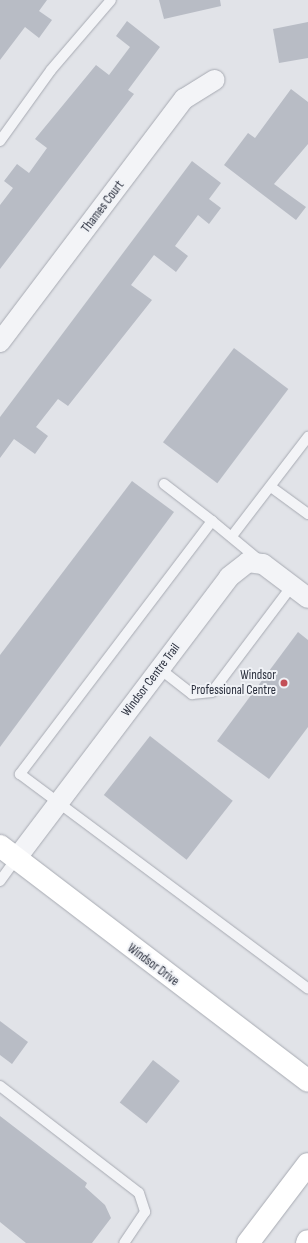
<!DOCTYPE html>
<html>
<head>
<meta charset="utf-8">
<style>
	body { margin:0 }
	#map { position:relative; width:308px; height:1243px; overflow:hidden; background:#e1e3e8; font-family:"Sofia Sans Condensed",sans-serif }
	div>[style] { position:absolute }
	.building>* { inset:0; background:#b8bcc5; transform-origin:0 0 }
	.roads { filter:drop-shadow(0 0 1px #a7aab2) drop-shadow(0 0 1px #a7aab2) }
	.lane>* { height:10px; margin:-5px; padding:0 5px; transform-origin:5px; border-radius:5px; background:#f3f4f7 }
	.street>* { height:20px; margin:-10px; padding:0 10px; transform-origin:10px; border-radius:10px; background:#f3f4f7 }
	.secondary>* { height:22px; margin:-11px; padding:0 11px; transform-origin:11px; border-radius:11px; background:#fff }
	.primary>* { height:22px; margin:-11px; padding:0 11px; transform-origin:11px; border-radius:11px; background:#fff }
	.dots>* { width:11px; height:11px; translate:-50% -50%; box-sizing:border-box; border:2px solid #f0f2f6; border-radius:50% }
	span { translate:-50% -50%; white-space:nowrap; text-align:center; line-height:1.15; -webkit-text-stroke:4px #f0f2f6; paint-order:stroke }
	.street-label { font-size:13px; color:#2b303e }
	.poi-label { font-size:13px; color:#2b303e }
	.right { translate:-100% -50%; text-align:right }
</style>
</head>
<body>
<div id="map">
	<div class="building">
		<i style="clip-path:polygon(0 0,47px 0,39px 11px,52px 20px,39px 38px,25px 27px,0 60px)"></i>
		<i style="clip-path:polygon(159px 0,220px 0,221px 6px,164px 19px)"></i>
		<i style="clip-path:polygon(127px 21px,160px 47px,128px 90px,134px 94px,0 269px,0 205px,13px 188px,4px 181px,17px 164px,29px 173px,47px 148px,35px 139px,96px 65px,109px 75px,130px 47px,116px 36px)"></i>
		<i style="clip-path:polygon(308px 22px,308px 58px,279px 63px,273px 29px)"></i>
		<i style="clip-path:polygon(291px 89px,308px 102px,308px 144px,274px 184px,306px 207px,296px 220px,224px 165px,248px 133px,255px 138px)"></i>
		<i style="clip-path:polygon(192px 161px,221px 183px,209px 199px,221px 208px,209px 224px,198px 215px,175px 246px,188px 256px,176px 272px,154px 255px,131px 285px,152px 300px,68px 406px,58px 399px,36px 427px,48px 436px,35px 454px,14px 439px,0 458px,0 417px)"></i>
		<i style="left:234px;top:348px;width:68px;height:118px;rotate:37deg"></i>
		<i style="clip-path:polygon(132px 481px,174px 512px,0 747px,0 655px)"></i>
		<i style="clip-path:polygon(298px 632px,308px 640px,308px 727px,269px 779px,217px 741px)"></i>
		<i style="left:150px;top:736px;width:105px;height:75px;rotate:38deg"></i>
		<i style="clip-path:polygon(0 1021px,28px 1042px,12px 1064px,0 1055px)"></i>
		<i style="left:153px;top:1060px;width:34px;height:54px;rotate:38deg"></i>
		<i style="clip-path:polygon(0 1116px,87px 1183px,85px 1187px,105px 1205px,111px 1218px,92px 1243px,26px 1243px,0 1222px)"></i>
	</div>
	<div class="roads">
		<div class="lane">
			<i style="left:0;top:141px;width:87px;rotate:-54.3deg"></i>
			<i style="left:51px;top:70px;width:92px;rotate:-49.4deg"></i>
			<i style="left:164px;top:484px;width:61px;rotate:37.6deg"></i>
			<i style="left:271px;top:487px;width:46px;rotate:36.1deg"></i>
			<i style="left:232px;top:536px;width:125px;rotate:-52.5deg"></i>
			<i style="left:259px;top:560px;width:61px;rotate:-140.3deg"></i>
			<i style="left:212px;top:521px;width:318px;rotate:127.2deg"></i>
			<i style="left:20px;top:774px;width:359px;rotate:36.7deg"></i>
			<i style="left:160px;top:669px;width:41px;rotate:38deg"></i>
			<i style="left:192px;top:694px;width:20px;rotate:-6deg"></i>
			<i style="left:212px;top:692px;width:133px;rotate:-53deg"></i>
			<i style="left:0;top:881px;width:27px;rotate:-54deg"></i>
			<i style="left:0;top:1086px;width:175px;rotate:37.6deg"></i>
			<i style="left:139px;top:1193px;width:20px;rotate:72deg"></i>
			<i style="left:145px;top:1212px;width:37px;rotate:124deg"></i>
		</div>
		<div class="street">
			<i style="left:0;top:342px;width:305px;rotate:-52.9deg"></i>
			<i style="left:184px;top:99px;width:36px;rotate:-32deg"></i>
			<i style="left:16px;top:859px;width:353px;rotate:-52.9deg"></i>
			<i style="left:229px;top:577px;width:24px;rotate:-38deg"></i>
			<i style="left:248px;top:562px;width:15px;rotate:8deg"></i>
			<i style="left:263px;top:564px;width:56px;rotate:37.1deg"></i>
		</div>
		<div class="secondary">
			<i style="left:0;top:846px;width:387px;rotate:37.3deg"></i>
		</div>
		<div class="primary">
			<i style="left:248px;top:1243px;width:99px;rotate:-52.8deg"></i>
			<i style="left:307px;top:1243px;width:2px;rotate:-63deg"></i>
		</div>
	</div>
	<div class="dots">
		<i style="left:284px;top:683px;background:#c35058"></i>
	</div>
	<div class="street-label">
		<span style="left:103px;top:207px;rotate:-53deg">Thames Court</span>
		<span style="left:151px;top:680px;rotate:-53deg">Windsor Centre Trail</span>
		<span style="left:153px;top:965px;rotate:37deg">Windsor Drive</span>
	</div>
	<div class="poi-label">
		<span class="right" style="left:276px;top:683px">Windsor<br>Professional Centre</span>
	</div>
</div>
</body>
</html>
